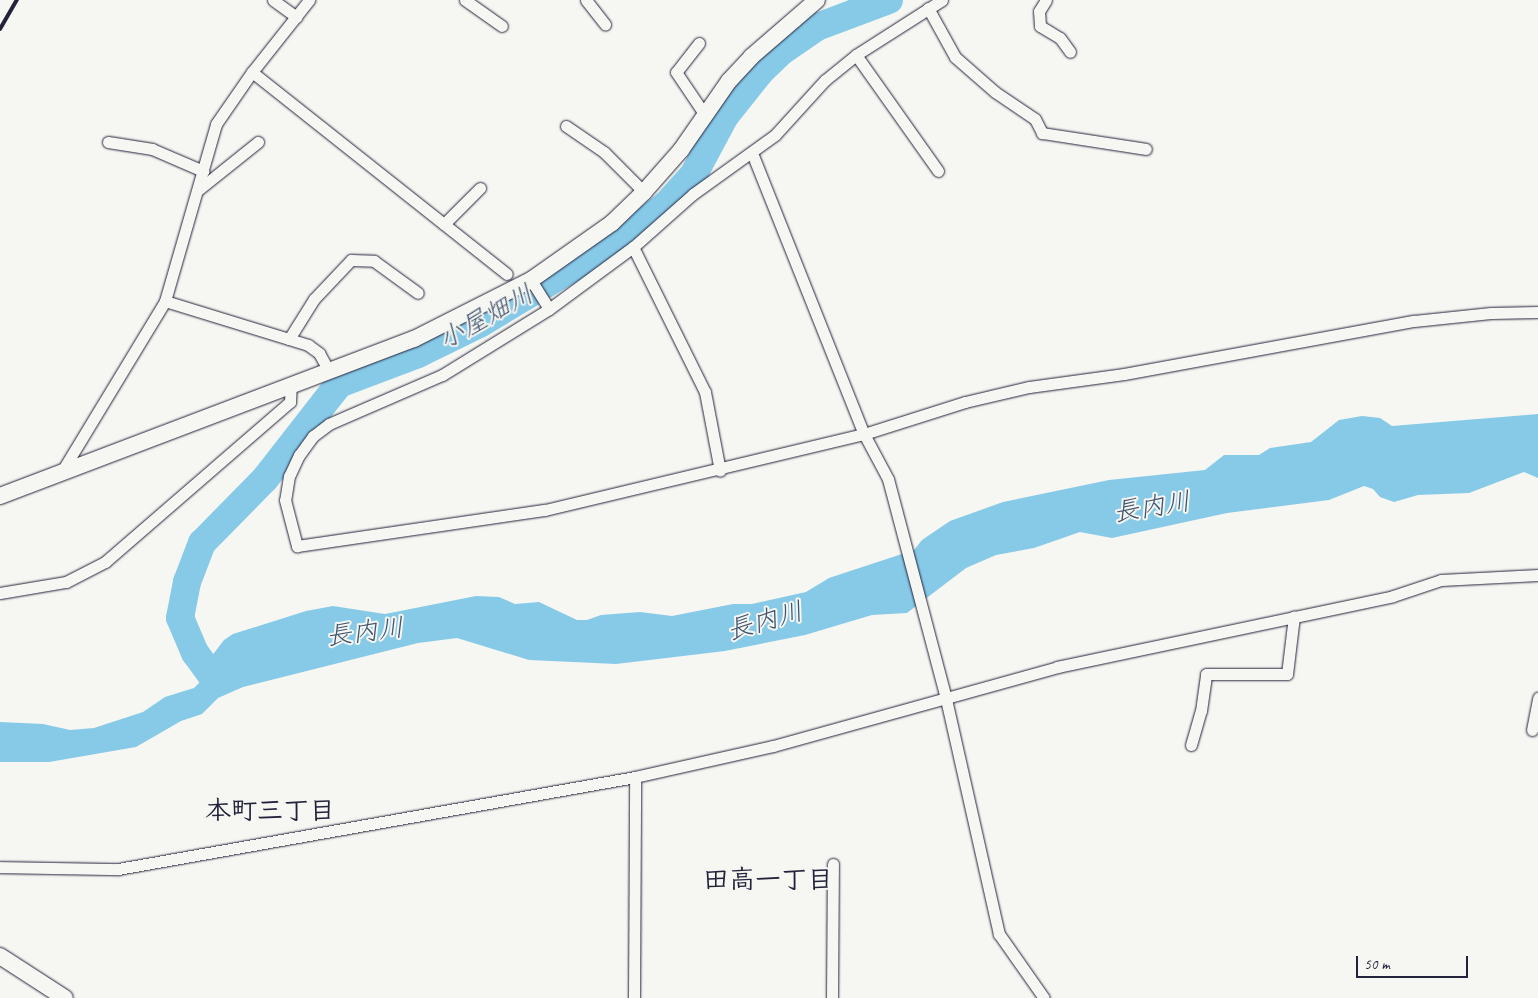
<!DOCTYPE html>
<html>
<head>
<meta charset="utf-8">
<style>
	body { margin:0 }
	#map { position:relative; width:1538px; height:998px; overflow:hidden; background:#f6f6f2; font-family:Caveat,"Klee One",sans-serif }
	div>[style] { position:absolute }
	.water>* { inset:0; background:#87cae8 }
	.river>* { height:28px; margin:-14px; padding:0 14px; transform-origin:14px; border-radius:14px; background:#87cae8 }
	.roads { filter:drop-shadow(0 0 1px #22223b) drop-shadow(0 0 1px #22223b) }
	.street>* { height:11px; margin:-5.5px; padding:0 5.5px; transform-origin:5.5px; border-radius:5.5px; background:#f6f6f2 }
	.secondary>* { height:16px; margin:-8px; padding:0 8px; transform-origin:8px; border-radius:8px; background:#f6f6f2 }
	.rail>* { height:4px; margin:-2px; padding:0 2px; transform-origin:2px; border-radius:2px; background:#22223b }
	span { translate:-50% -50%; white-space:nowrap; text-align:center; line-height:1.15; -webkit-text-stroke:4px #f6f6f2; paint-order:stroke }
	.water-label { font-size:26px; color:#40546f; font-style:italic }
	.neighbourhood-label { font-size:26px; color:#22223b; font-weight:700 }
	.scale { position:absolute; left:1356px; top:956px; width:112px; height:22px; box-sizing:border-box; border:2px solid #22223b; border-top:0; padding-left:6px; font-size:15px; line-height:18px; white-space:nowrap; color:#22223b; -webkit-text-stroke:4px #f6f6f2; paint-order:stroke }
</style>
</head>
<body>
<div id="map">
	<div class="water">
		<i style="clip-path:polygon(1538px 414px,1538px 478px,1524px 472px,1469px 493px,1418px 495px,1394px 502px,1380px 497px,1373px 489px,1364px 486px,1329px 500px,1227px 513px,1112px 538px,1080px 532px,1034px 548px,996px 555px,966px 568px,907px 613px,872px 615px,805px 635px,725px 651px,616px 664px,529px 660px,457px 638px,418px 643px,243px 687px,218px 698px,202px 714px,181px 721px,136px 747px,49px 762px,0 762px,0 722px,43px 724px,70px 730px,94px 728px,143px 712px,165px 697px,194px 688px,203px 679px,211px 657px,224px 640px,233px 634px,306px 611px,333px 606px,385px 614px,476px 596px,499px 597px,515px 604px,539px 602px,577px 620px,587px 620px,601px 615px,640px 612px,672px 616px,733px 604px,752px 604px,806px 592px,829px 578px,914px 550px,922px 540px,950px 521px,1003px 502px,1109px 480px,1205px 470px,1224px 455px,1259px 455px,1270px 448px,1311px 442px,1339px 420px,1362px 416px,1380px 418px,1392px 426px)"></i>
	</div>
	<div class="river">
		<i style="left:217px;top:683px;width:37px;rotate:-126deg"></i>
		<i style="left:195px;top:653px;width:38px;rotate:-113deg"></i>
		<i style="left:180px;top:618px;width:37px;rotate:-79deg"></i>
		<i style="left:187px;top:582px;width:42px;rotate:-69deg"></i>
		<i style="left:202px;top:543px;width:90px;rotate:-45.5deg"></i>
		<i style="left:265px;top:479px;width:120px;rotate:-52.1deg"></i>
		<i style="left:339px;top:384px;width:85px;rotate:-20.8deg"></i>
		<i style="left:418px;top:354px;width:70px;rotate:-26.2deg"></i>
		<i style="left:481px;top:323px;width:167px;rotate:-31deg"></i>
		<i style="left:624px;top:237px;width:54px;rotate:-37.5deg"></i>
		<i style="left:667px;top:204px;width:40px;rotate:-48deg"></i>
		<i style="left:694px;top:174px;width:66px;rotate:-61.9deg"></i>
		<i style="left:725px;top:116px;width:56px;rotate:-51.5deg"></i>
		<i style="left:760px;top:72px;width:30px;rotate:-44deg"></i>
		<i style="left:782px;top:51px;width:42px;rotate:-34.4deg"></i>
		<i style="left:817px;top:27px;width:77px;rotate:-20.6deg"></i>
	</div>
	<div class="roads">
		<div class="street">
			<i style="left:273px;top:0;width:29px;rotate:36deg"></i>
			<i style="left:465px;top:0;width:45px;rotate:35.1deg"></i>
			<i style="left:586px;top:0;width:31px;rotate:52deg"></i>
			<i style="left:942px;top:0;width:102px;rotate:147.4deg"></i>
			<i style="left:856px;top:55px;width:40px;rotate:141deg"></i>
			<i style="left:825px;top:80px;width:74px;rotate:132.3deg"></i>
			<i style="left:775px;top:135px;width:101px;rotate:144.3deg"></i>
			<i style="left:693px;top:194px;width:80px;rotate:138.5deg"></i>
			<i style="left:633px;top:247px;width:104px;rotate:143.6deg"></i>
			<i style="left:549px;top:309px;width:126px;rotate:148.3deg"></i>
			<i style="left:442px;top:375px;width:123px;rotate:156.6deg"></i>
			<i style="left:329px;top:424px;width:20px;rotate:143deg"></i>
			<i style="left:313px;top:436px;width:24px;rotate:126deg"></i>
			<i style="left:299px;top:455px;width:23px;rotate:115deg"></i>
			<i style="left:289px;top:476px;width:24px;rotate:99deg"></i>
			<i style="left:285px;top:500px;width:48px;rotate:75.4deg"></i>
			<i style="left:297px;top:546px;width:251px;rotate:-8.3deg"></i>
			<i style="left:545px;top:510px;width:328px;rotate:-13.4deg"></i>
			<i style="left:864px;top:434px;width:106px;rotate:-17.6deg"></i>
			<i style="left:965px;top:402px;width:66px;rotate:-13.2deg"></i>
			<i style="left:1029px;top:387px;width:96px;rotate:-7.8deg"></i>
			<i style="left:1124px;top:374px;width:295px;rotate:-10.4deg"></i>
			<i style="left:1414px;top:321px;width:77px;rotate:-5.9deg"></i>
			<i style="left:1491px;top:313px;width:47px;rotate:-1.2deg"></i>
			<i style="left:1046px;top:0;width:13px;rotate:122deg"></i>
			<i style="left:1039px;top:11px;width:15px;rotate:86deg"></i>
			<i style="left:1040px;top:26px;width:23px;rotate:31deg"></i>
			<i style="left:1060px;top:38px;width:17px;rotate:54deg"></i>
			<i style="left:928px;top:8px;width:56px;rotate:61.1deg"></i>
			<i style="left:955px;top:57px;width:53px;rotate:41.2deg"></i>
			<i style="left:995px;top:92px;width:48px;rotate:34deg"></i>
			<i style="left:1035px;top:119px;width:16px;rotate:63deg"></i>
			<i style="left:1042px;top:133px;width:105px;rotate:8.7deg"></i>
			<i style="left:699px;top:43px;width:37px;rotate:128deg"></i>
			<i style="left:676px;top:72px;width:52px;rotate:56deg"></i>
			<i style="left:856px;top:55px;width:142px;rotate:54.7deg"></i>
			<i style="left:252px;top:72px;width:325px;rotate:38.4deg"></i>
			<i style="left:566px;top:126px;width:46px;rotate:34.4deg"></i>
			<i style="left:604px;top:152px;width:57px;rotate:45deg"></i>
			<i style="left:108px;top:142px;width:45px;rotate:9deg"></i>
			<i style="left:152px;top:149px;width:56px;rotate:23.3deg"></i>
			<i style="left:752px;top:153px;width:302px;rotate:68.3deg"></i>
			<i style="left:864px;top:434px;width:51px;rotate:61.9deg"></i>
			<i style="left:888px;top:479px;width:228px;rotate:75.2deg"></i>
			<i style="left:946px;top:699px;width:241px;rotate:77.3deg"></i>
			<i style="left:999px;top:934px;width:78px;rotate:54.9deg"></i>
			<i style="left:198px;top:190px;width:77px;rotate:-38.7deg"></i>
			<i style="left:444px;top:224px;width:51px;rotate:-45deg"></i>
			<i style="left:633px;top:247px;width:162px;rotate:63.6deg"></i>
			<i style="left:705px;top:392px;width:80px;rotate:79.2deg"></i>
			<i style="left:531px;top:280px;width:34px;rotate:58deg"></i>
			<i style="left:165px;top:301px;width:150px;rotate:17.1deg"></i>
			<i style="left:308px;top:345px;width:14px;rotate:36deg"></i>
			<i style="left:319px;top:353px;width:18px;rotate:61deg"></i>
			<i style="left:289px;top:339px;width:47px;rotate:-58deg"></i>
			<i style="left:314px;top:299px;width:54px;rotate:-46.5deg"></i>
			<i style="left:351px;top:260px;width:23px;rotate:2deg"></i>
			<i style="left:374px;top:261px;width:54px;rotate:36deg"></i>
			<i style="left:61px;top:473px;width:201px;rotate:-58.8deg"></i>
			<i style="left:165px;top:301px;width:184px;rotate:-73.9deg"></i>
			<i style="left:216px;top:124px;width:63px;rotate:-55.3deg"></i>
			<i style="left:252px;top:72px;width:92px;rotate:-51.6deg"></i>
			<i style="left:0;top:593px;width:67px;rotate:-9.5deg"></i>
			<i style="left:66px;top:582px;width:44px;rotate:-27.1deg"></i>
			<i style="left:105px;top:562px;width:245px;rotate:-40.9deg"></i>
			<i style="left:290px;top:402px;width:18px;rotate:-87deg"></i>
			<i style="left:1532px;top:730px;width:33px;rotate:-79deg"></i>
			<i style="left:1191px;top:745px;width:35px;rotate:-74deg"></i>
			<i style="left:1201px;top:711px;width:37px;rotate:-82deg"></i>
			<i style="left:1206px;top:674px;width:81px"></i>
			<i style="left:1287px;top:674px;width:58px;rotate:-83.1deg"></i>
			<i style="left:0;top:867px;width:118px;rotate:1deg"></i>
			<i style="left:118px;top:869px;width:525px;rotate:-10.09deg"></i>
			<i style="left:635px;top:777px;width:141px;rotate:-12.7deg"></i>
			<i style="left:773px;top:746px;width:295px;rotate:-15.5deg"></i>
			<i style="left:1057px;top:667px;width:343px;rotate:-11.9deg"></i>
			<i style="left:1393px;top:596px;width:51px;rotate:-18.4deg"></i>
			<i style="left:1441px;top:580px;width:97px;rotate:-3deg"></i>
			<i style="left:634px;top:998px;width:221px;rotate:-89.7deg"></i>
			<i style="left:832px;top:998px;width:134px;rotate:-89.6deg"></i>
		</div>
		<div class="secondary">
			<i style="left:0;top:496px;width:443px;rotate:-20.8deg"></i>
			<i style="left:414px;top:339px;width:131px;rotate:-26.8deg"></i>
			<i style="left:531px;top:280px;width:99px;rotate:-35.1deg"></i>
			<i style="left:612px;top:223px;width:45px;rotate:-44.1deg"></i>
			<i style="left:644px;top:192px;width:56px;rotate:-48.6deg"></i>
			<i style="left:681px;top:150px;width:84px;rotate:-55.2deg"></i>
			<i style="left:729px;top:81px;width:33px;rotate:-47deg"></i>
			<i style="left:751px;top:57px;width:87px;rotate:-40.8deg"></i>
			<i style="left:0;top:956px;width:77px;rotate:32.9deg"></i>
		</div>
	</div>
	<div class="rail">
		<i style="left:0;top:29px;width:34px;rotate:-60deg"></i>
	</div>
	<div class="water-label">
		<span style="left:486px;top:317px;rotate:-29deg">小屋畑川</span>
		<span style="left:1152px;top:507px;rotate:-9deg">長内川</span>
		<span style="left:765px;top:621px;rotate:-16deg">長内川</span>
		<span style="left:365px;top:632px;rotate:-7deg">長内川</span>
	</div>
	<div class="neighbourhood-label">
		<span style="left:270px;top:811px">本町三丁目</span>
		<span style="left:768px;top:880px">田高一丁目</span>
	</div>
	<div class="scale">50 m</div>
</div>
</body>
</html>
